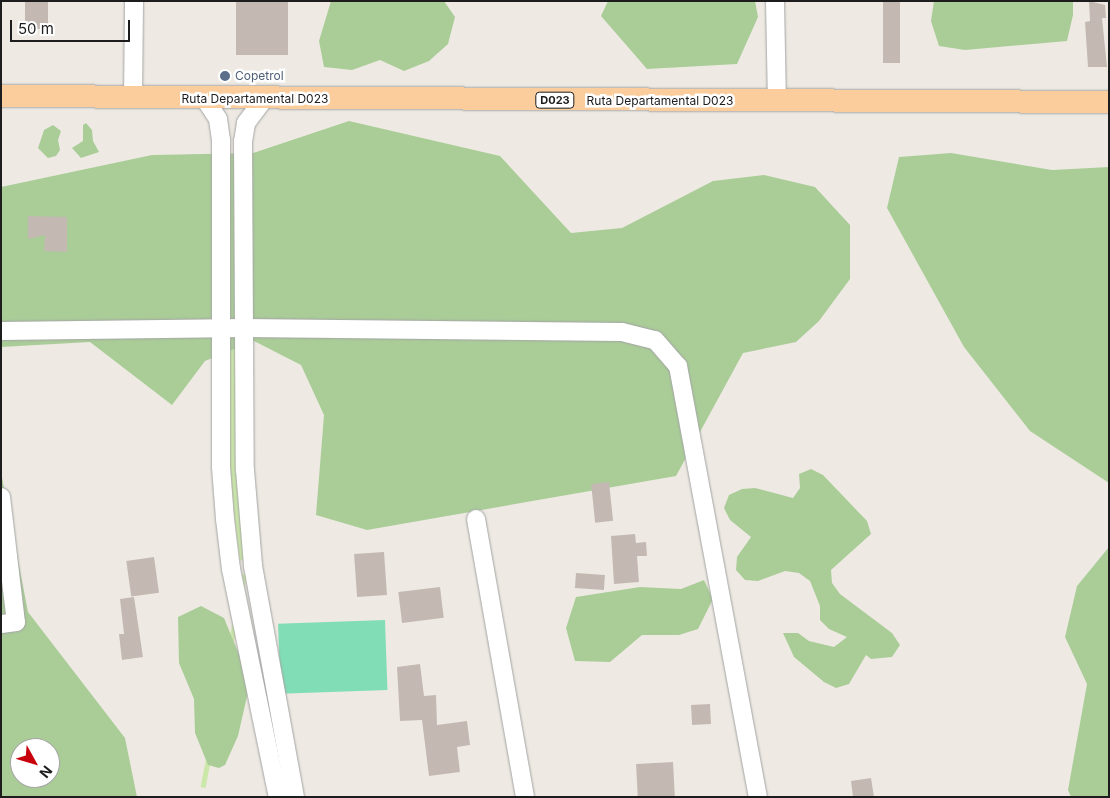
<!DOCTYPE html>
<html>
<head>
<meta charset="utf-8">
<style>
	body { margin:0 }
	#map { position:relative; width:1110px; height:798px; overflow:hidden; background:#eeeae3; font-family:Inter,sans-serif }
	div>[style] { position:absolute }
	.grass>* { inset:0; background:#cbe8a9; transform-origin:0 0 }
	.forest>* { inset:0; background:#aacd98 }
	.pitch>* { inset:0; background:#81ddb5; transform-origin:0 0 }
	.building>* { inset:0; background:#c3b9b2; transform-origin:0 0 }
	.roads { filter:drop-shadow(0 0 1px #a4a4a4) drop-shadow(0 0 1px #a4a4a4) }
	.minor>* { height:18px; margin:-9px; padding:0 9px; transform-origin:9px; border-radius:9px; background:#fff }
	.major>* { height:22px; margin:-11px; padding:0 11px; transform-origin:11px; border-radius:11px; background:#fbcd9c }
	.dots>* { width:14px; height:14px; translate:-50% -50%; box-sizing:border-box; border:2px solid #fff; border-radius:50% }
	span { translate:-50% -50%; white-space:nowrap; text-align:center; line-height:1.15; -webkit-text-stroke:5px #fff; paint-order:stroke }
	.shield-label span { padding:1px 4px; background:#fff; border:1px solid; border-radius:4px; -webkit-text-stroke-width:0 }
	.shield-label { font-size:11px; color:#1d1d1d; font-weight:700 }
	.service-label { font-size:12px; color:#4e5e75 }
	.left { translate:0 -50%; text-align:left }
	.street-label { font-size:12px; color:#1d1d1d }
	.frame { position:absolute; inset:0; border:2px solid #1d1d1d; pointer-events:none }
	.north { position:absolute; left:10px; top:738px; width:50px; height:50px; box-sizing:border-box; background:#fff; border:1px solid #a5a5a5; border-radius:50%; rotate:129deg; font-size:14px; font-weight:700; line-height:20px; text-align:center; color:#1d1d1d }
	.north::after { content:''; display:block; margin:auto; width:18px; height:22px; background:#c8020c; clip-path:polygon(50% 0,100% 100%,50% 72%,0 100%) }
	.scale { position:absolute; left:10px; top:20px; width:120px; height:22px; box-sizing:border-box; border:2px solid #1d1d1d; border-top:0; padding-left:6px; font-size:15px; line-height:18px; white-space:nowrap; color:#1d1d1d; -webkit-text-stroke:4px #fff; paint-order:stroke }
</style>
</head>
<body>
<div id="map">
	<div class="grass">
		<i style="clip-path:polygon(237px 340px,244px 559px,240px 561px,228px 468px,229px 341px)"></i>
		<i style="left:242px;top:574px;width:5px;height:217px;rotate:11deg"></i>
	</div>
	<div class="forest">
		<i style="clip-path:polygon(331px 1px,444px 1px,455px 17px,448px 44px,429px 61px,404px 71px,380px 60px,352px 70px,324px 67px,319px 41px)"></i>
		<i style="clip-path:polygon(608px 1px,755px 1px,758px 17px,737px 64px,647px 69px,601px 16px)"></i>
		<i style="clip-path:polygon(934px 1px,1073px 1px,1073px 15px,1067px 41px,965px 50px,939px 46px,931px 21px)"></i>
		<i style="clip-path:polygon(349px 121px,500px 156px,571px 233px,622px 228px,713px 181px,764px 175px,815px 187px,850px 225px,850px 279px,819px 321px,796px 342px,743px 353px,676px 476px,367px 530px,316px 515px,324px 415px,301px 365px,254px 341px,205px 361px,172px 405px,90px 342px,1px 347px,1px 187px,152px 155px,253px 153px)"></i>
		<i style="clip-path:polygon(86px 123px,92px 130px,93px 141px,99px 152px,81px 158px,72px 148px,83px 141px,83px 125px)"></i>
		<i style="clip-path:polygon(53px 125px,61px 131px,58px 140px,60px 150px,56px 156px,48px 158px,38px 148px,44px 130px)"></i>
		<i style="clip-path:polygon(951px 153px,1052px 170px,1109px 167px,1109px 483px,1030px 431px,964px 347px,887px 208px,899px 157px)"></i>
		<i style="clip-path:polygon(811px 469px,823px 475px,867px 521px,871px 534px,831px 570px,832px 583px,840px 594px,892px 633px,900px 645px,892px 657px,871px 659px,866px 655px,849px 684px,836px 688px,824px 682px,794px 657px,783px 633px,798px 633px,809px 641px,834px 647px,847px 637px,829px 629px,820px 620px,820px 606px,810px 581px,799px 573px,785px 571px,758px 581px,745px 580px,736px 570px,737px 557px,751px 537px,730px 520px,724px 508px,729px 495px,742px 489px,755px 488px,793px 498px,800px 488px,799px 474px)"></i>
		<i style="clip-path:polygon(evenodd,1px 472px,28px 612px,125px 738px,137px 797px,1px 797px,1px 472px,20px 748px,50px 748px,50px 778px,20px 778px,20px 748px)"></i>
		<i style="clip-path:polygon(1109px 547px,1109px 797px,1071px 797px,1068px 790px,1087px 684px,1065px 637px,1077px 586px)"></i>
		<i style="clip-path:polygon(704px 580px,713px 599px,698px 629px,679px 635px,642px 635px,610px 662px,575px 661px,566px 628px,576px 597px,640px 587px,681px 589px)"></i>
		<i style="clip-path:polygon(201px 606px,224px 618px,245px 669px,248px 692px,238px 736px,225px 765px,219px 768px,208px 765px,195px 733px,194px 699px,179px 663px,178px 617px)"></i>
	</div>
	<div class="pitch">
		<i style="left:385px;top:620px;width:70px;height:107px;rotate:88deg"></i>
	</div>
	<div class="building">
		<i style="left:25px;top:1px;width:23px;height:28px"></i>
		<i style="left:236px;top:1px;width:52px;height:54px"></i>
		<i style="left:883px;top:1px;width:17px;height:62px"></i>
		<i style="clip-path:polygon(1089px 1px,1105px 5px,1106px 18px,1102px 18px,1107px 67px,1088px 67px,1085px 22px,1090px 21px)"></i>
		<i style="clip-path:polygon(28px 216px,67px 217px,67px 252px,44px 251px,45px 235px,28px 239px)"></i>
		<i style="left:609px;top:482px;width:39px;height:18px;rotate:84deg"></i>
		<i style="clip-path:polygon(635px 534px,636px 543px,646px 542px,647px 556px,637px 556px,639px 582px,614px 584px,611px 536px)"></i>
		<i style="left:384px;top:552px;width:43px;height:30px;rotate:86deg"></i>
		<i style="left:154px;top:557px;width:36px;height:28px;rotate:82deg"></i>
		<i style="left:576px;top:573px;width:29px;height:15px;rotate:4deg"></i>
		<i style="left:440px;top:587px;width:31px;height:42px;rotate:83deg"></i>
		<i style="clip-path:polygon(134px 597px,143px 657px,122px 660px,119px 634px,124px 634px,120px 599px)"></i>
		<i style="clip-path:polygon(420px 664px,424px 696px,436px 695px,437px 725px,467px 721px,470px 745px,457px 747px,460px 772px,429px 776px,422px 720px,400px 721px,397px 667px)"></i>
		<i style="left:710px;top:704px;width:20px;height:19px;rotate:87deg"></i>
		<i style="left:673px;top:762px;width:35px;height:37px;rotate:87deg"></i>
		<i style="clip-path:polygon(871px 778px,874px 797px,853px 797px,851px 781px)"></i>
	</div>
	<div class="roads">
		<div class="minor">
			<i style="left:775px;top:1px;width:100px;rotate:88.9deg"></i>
			<i style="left:133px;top:99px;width:98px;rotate:-89.4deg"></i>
			<i style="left:205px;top:99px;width:24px;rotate:57deg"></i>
			<i style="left:218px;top:119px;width:21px;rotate:82deg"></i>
			<i style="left:221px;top:140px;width:327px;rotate:90deg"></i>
			<i style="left:221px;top:467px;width:52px;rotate:85.6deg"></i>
			<i style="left:225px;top:519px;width:50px;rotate:83.2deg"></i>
			<i style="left:231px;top:569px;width:233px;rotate:78.4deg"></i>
			<i style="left:264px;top:99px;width:30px;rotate:127deg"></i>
			<i style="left:246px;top:123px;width:18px;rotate:99deg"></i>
			<i style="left:243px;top:141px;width:329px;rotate:89.7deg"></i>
			<i style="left:245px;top:470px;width:96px;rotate:85.2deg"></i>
			<i style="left:253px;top:566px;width:235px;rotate:79.7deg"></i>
			<i style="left:1px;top:331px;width:243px;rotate:-0.7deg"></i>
			<i style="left:244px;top:328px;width:378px;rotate:0.6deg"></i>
			<i style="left:622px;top:332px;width:34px;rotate:14deg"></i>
			<i style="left:655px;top:340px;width:35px;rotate:49deg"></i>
			<i style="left:678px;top:366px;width:438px;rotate:79.5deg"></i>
			<i style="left:1px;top:497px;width:126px;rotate:83.2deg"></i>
			<i style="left:16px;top:622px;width:15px;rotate:172deg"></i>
			<i style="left:476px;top:519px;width:282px;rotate:80deg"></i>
		</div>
		<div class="major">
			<i style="left:1px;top:96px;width:1108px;rotate:0.31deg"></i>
		</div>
	</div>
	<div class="dots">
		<i style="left:225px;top:76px;background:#5c6f8a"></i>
	</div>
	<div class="shield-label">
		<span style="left:555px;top:100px">D023</span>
	</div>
	<div class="service-label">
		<span class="left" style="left:235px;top:76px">Copetrol</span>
	</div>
	<div class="street-label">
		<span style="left:255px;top:99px">Ruta Departamental D023</span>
		<span style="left:660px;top:101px">Ruta Departamental D023</span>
	</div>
	<div class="frame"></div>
	<div class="north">N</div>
	<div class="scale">50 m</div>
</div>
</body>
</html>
